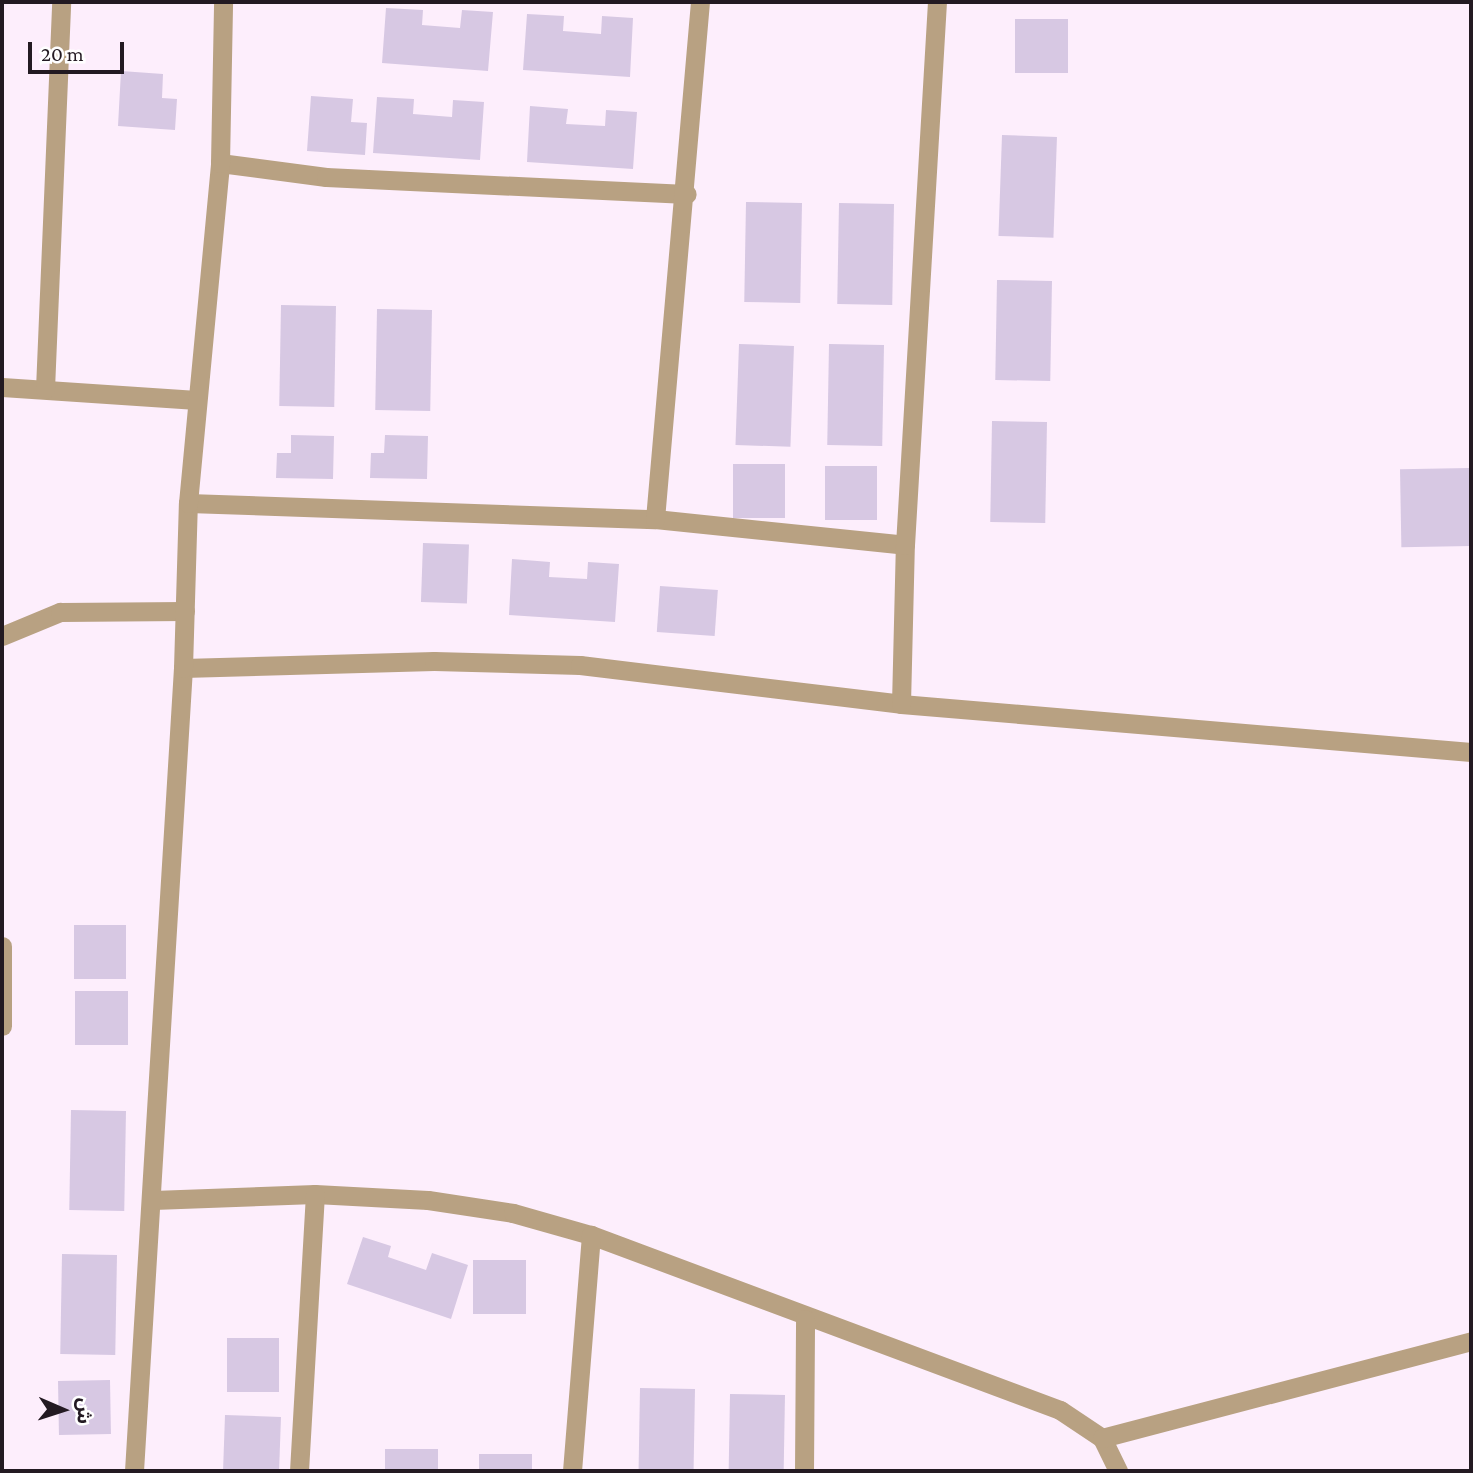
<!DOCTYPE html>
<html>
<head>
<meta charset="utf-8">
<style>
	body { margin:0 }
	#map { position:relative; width:1473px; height:1473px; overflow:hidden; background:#fdeefc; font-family:"Crimson Pro","Noto Sans Arabic",serif }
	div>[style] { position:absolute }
	.building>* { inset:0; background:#d7c8e3; transform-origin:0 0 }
	.minor>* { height:19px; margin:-9.5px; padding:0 9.5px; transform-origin:9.5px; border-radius:9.5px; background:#b8a182 }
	span { translate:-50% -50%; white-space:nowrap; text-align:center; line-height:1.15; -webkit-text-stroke:6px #fff; paint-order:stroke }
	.frame { position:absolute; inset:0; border:4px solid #231a22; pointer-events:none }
	.north { position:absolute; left:28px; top:1375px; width:70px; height:70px; -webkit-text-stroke:5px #fff; paint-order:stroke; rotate:93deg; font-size:19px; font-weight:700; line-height:28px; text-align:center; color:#231a22 }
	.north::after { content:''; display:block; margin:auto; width:24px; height:32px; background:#231a22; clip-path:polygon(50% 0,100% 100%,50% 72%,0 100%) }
	.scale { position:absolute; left:28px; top:42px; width:96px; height:32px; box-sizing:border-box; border:4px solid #231a22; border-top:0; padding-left:9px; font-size:21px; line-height:24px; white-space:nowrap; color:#231a22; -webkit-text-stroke:5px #fff; paint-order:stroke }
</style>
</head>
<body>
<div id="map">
	<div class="building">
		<i style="clip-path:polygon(386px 8px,423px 10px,422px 25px,460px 28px,462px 10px,493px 12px,488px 71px,382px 63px)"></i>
		<i style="clip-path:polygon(527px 14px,564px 16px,563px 31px,601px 34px,602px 16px,633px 18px,630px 77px,523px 70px)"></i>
		<i style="left:1015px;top:19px;width:53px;height:54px"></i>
		<i style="clip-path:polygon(121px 71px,163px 74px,162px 98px,177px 99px,175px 130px,118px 126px)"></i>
		<i style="clip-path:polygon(311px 96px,353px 99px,351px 122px,367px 123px,365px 155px,307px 151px)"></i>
		<i style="clip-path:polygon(377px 97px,414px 99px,413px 114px,452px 117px,453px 100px,484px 102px,480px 160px,373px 153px)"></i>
		<i style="clip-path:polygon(530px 106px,568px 109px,566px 124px,605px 126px,606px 110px,637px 112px,633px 169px,527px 162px)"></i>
		<i style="left:1002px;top:135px;width:55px;height:101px;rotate:2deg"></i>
		<i style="left:746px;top:202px;width:56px;height:100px;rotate:1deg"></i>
		<i style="left:839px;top:203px;width:55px;height:101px;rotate:1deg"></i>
		<i style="left:997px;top:280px;width:55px;height:100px;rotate:1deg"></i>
		<i style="left:281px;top:305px;width:55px;height:101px;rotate:1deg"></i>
		<i style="left:377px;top:309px;width:55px;height:101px;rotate:1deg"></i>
		<i style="left:739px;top:344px;width:55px;height:101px;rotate:2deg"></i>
		<i style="left:829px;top:344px;width:55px;height:101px;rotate:1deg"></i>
		<i style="left:992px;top:421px;width:55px;height:101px;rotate:1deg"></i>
		<i style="clip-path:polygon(291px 435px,334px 436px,333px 479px,276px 478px,277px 453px,291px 453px)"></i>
		<i style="clip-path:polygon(385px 435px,428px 436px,427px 479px,370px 478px,371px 453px,384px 453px)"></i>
		<i style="left:733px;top:464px;width:52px;height:54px"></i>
		<i style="left:825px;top:466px;width:52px;height:54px"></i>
		<i style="left:1469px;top:468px;width:78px;height:69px;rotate:89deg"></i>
		<i style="left:423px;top:543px;width:46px;height:59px;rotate:2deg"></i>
		<i style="clip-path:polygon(512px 559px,550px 562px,549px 577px,587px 579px,588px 562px,619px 564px,615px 622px,509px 615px)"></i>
		<i style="left:660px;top:586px;width:58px;height:46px;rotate:4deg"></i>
		<i style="left:74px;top:925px;width:52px;height:54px"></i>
		<i style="left:75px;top:991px;width:53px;height:54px"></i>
		<i style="left:71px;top:1110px;width:55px;height:100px;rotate:1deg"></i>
		<i style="clip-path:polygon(363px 1237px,391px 1246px,388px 1257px,426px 1270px,432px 1253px,468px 1265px,451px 1319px,347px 1284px)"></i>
		<i style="left:62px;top:1254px;width:55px;height:100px;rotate:1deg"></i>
		<i style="left:526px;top:1260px;width:54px;height:53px;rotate:90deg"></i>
		<i style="left:227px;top:1338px;width:52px;height:54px"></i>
		<i style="left:110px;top:1380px;width:54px;height:52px;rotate:89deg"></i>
		<i style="left:640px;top:1388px;width:55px;height:83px;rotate:1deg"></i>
		<i style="left:730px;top:1394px;width:55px;height:77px;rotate:1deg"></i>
		<i style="left:225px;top:1415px;width:56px;height:56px;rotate:2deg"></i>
		<i style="left:438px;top:1449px;width:22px;height:53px;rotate:90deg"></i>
		<i style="left:532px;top:1454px;width:17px;height:53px;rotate:90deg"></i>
	</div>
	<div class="minor">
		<i style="left:220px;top:163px;width:107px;rotate:7.5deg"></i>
		<i style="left:326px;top:177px;width:361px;rotate:2.7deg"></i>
		<i style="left:2px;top:387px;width:195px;rotate:3.8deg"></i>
		<i style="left:45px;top:389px;width:387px;rotate:-87.6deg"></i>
		<i style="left:188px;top:503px;width:467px;rotate:2deg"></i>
		<i style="left:655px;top:519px;width:251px;rotate:5.9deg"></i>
		<i style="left:655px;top:519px;width:519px;rotate:-85.03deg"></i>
		<i style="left:2px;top:636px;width:63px;rotate:-22.5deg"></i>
		<i style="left:60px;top:612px;width:125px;rotate:-0.5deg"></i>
		<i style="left:183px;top:668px;width:251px;rotate:-1.6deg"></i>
		<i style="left:434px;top:661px;width:146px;rotate:1.6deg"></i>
		<i style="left:580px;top:665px;width:323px;rotate:6.9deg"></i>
		<i style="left:901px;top:704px;width:572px;rotate:4.81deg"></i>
		<i style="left:901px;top:704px;width:159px;rotate:-88.6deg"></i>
		<i style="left:905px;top:545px;width:544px;rotate:-86.63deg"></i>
		<i style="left:2px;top:946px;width:80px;rotate:90deg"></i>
		<i style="left:153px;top:1200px;width:162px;rotate:-2.1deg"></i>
		<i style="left:315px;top:1194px;width:113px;rotate:3deg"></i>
		<i style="left:428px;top:1200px;width:86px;rotate:8.7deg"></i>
		<i style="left:513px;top:1213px;width:81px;rotate:15.8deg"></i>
		<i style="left:591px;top:1235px;width:501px;rotate:20.46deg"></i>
		<i style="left:1060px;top:1410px;width:50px;rotate:33.7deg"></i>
		<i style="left:1102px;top:1438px;width:37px;rotate:64deg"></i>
		<i style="left:1102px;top:1438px;width:382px;rotate:-14.7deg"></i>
		<i style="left:134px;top:1471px;width:804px;rotate:-86.51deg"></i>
		<i style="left:183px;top:668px;width:165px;rotate:-88.3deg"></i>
		<i style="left:188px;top:503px;width:342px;rotate:-84.6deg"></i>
		<i style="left:220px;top:163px;width:161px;rotate:-88.9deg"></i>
		<i style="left:299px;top:1471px;width:277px;rotate:-86.7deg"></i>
		<i style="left:572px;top:1471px;width:237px;rotate:-85.4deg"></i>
		<i style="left:804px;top:1471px;width:152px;rotate:-89.6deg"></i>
	</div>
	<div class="frame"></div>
	<div class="north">ش</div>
	<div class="scale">20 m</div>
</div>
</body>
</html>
